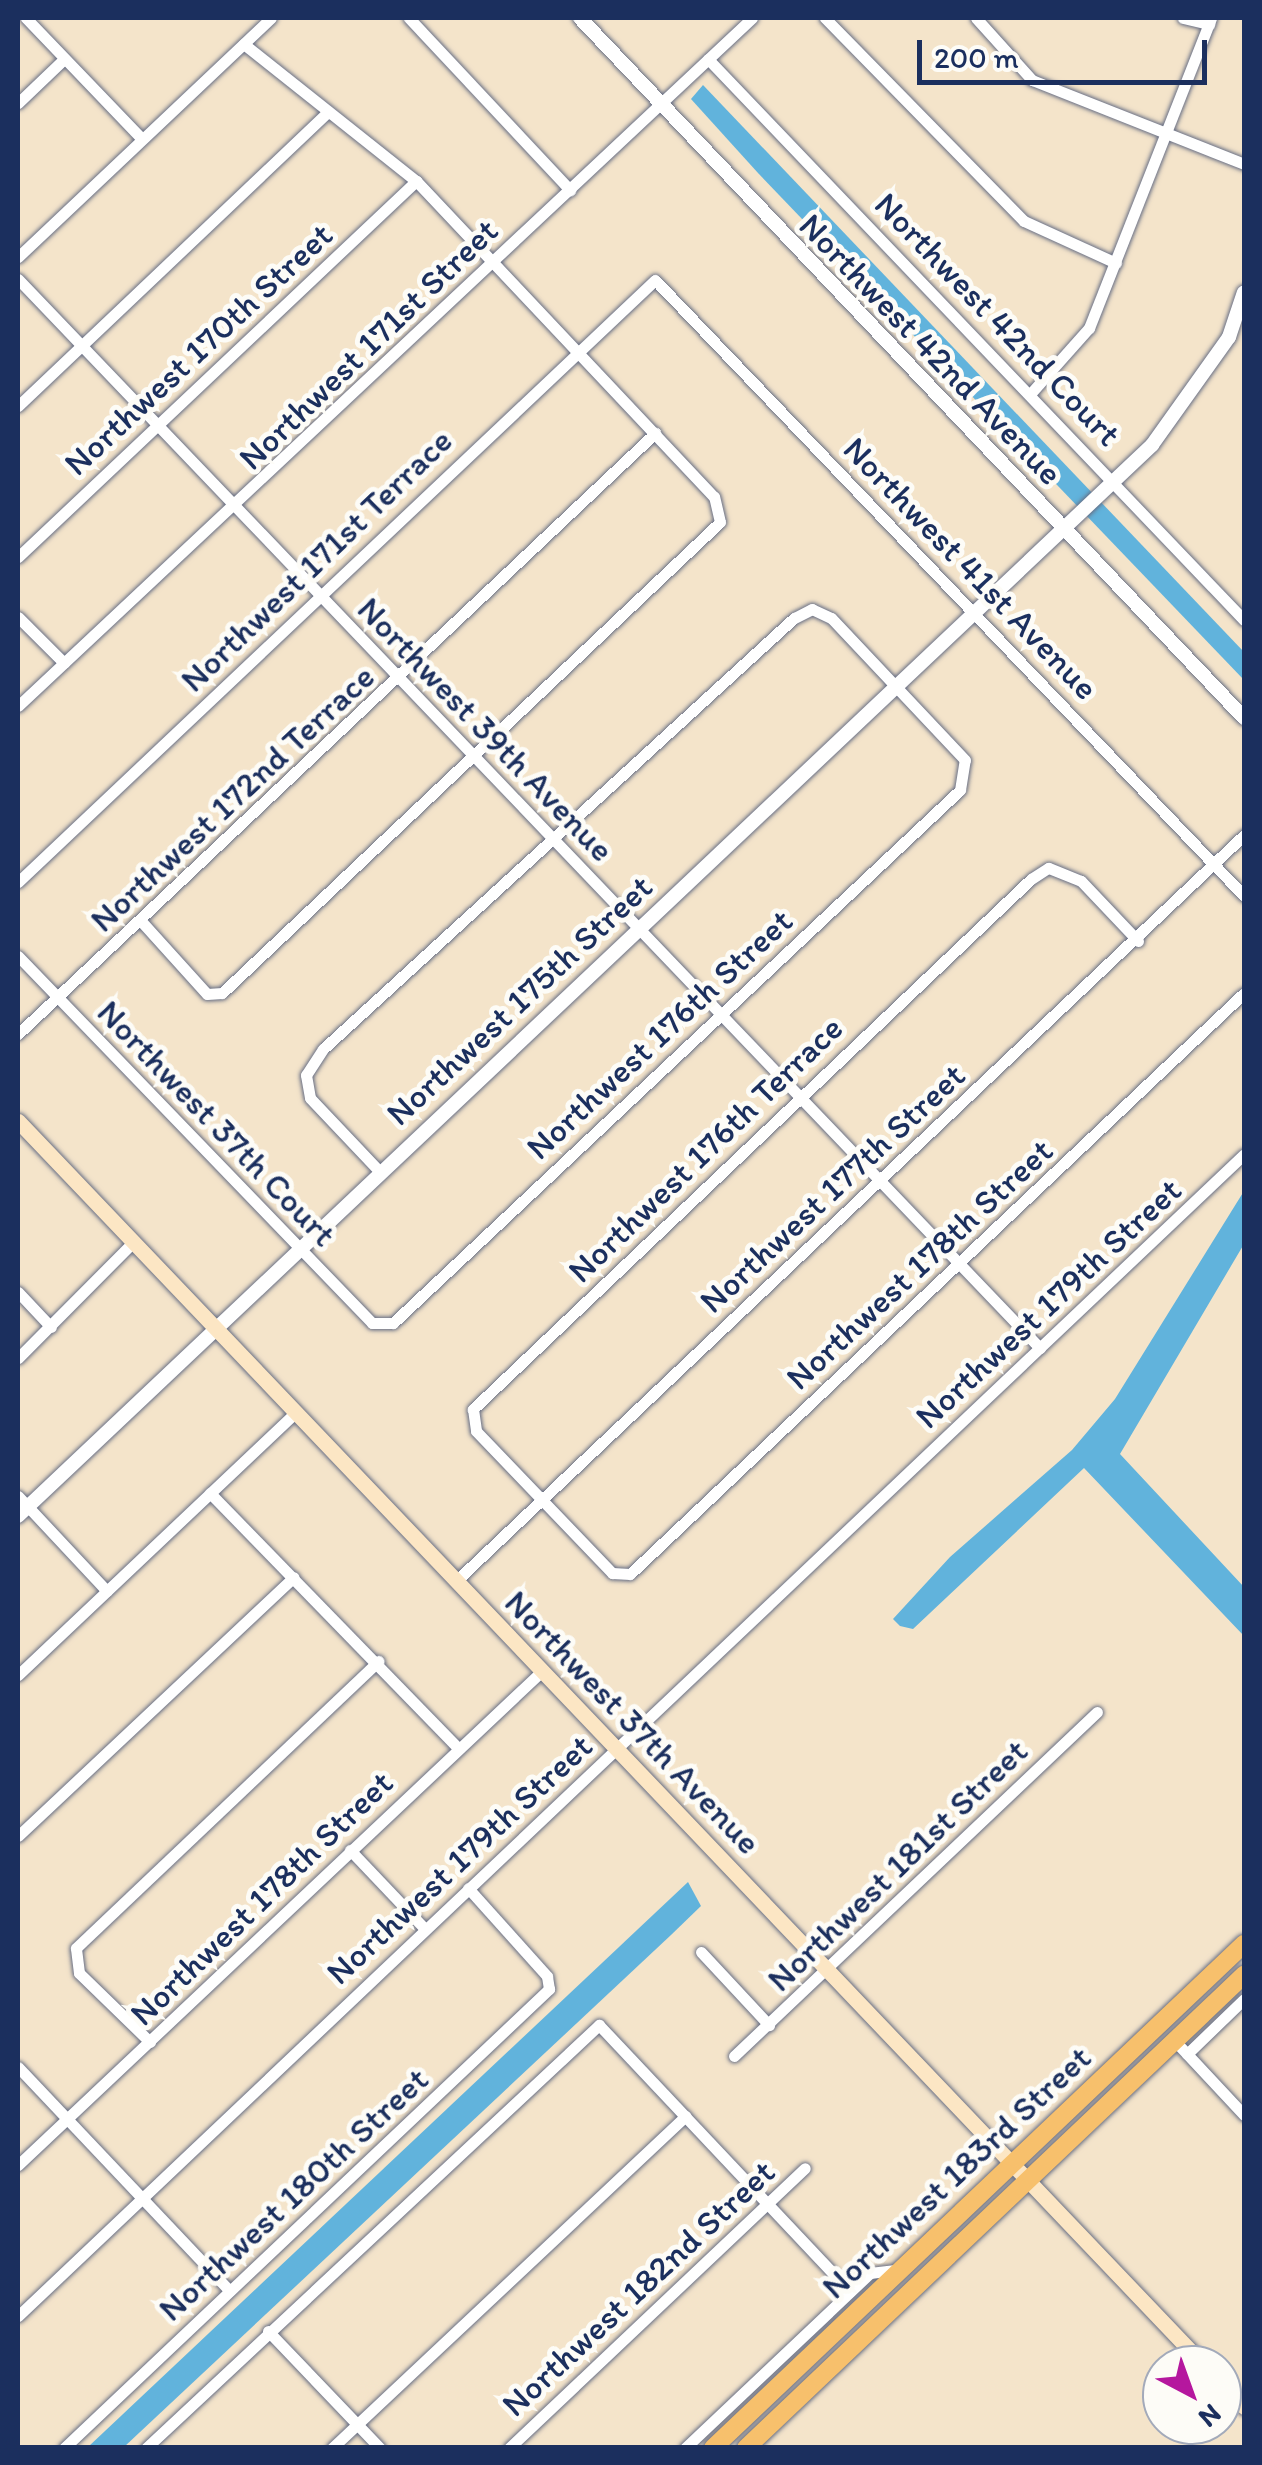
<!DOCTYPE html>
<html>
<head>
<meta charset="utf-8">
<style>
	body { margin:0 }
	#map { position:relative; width:1262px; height:2465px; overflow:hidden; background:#f4e4ca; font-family:Itim,sans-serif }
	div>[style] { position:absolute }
	.water>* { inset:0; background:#61b3dc }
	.roads { filter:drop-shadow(0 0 2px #676e84) drop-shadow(0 0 2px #676e84) }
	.minor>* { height:11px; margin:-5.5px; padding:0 5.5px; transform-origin:5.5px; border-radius:5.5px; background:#fff }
	.tertiary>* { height:14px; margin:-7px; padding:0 7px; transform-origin:7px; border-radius:7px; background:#fff }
	.secondary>* { height:15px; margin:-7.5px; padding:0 7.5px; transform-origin:7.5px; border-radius:7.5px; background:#fce6c4 }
	.primary>* { height:18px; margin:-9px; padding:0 9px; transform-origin:9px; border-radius:9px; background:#f7c06c }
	span { translate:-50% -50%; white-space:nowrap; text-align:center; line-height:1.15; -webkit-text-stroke:10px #fdfcf7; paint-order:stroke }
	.street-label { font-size:35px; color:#1b2f5e }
	.frame { position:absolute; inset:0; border:20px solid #1b2f5e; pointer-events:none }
	.north { position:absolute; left:1142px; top:2345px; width:100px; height:100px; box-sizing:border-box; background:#fdfcf7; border:2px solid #a3aaba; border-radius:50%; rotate:139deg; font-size:28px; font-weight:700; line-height:40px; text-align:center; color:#1b2f5e }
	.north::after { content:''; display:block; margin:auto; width:35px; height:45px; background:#b5179e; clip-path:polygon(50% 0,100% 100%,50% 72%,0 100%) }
	.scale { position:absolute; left:917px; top:40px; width:290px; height:45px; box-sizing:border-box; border:5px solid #1b2f5e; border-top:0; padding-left:12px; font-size:30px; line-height:35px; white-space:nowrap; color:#1b2f5e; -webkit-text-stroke:8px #fdfcf7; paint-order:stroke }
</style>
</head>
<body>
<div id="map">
	<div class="water">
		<i style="clip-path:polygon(703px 85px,1244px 652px,1244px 680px,758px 173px,691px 99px)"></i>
		<i style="clip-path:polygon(1244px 1191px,1244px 1244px,1120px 1454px,1244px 1587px,1244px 1636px,1084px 1468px,913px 1629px,900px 1626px,893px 1619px,950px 1557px,1072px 1450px,1115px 1399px)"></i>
		<i style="clip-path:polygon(688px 1882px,701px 1906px,671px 1935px,124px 2447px,88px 2447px)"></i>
	</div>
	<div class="roads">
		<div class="minor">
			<i style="left:26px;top:18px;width:165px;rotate:46.2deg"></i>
			<i style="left:409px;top:18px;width:236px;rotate:46.9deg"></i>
			<i style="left:825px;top:18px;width:284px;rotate:45.6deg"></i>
			<i style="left:1024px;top:221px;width:101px;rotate:24.5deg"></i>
			<i style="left:976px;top:18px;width:84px;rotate:47.9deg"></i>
			<i style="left:1032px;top:80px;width:228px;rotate:21.6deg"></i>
			<i style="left:1183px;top:18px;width:27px;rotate:13deg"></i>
			<i style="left:708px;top:59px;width:776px;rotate:46.31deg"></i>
			<i style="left:18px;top:103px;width:64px;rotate:-43.7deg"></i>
			<i style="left:18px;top:257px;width:348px;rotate:-43.4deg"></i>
			<i style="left:18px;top:279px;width:1479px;rotate:46.29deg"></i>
			<i style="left:1031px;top:393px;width:87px;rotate:-48.3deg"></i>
			<i style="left:1089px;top:328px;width:333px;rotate:-68.5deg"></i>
			<i style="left:18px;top:406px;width:423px;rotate:-43.5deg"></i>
			<i style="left:18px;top:557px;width:548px;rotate:-43.37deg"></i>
			<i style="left:18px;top:617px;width:65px;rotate:45deg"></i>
			<i style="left:18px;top:706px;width:1006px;rotate:-43.15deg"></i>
			<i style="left:18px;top:882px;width:876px;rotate:-43.38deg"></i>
			<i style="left:655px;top:280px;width:852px;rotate:46.28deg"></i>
			<i style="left:141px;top:921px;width:98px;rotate:47.9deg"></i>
			<i style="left:207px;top:994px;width:15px;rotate:-4deg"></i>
			<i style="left:222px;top:993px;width:685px;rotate:-43.4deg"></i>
			<i style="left:720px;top:522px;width:26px;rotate:-103deg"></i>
			<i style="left:714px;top:497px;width:434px;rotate:-133.3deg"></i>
			<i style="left:416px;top:181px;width:220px;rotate:-141.5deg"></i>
			<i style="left:1138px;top:941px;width:83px;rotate:-133.5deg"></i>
			<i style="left:1081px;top:881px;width:35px;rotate:-158deg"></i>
			<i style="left:1048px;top:868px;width:20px;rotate:147deg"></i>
			<i style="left:1031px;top:879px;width:770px;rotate:136.47deg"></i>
			<i style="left:473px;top:1409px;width:22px;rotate:82deg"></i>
			<i style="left:476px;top:1431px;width:197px;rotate:46.2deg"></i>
			<i style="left:612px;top:1573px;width:18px;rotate:3deg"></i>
			<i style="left:630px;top:1574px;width:845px;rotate:-43.42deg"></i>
			<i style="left:18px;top:956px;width:510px;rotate:46.03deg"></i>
			<i style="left:372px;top:1323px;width:21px"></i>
			<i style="left:393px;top:1323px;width:778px;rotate:-43.23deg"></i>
			<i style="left:960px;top:790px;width:30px;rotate:-81deg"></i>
			<i style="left:965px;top:760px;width:195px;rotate:-133.3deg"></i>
			<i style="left:831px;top:618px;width:21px;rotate:-155deg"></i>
			<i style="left:812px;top:609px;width:20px;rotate:153deg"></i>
			<i style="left:794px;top:618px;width:638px;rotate:137.54deg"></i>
			<i style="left:323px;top:1049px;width:31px;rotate:123deg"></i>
			<i style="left:306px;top:1075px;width:23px;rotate:80deg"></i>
			<i style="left:310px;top:1098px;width:103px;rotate:46.6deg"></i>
			<i style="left:18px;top:1034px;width:876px;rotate:-43.33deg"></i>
			<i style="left:18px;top:1292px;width:48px;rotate:46.7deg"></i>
			<i style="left:18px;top:1358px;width:163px;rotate:-45.2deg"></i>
			<i style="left:210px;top:1493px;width:356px;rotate:45.8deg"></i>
			<i style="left:18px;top:1496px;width:130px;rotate:46.9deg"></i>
			<i style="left:457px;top:1580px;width:1084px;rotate:-43.43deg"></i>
			<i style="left:18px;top:1675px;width:383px;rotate:-43.4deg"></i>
			<i style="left:18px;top:1836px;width:378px;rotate:-43.2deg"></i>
			<i style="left:350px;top:1850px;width:109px;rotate:46.5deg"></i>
			<i style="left:701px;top:1952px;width:100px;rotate:47deg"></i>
			<i style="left:1174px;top:2040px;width:103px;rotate:47deg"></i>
			<i style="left:150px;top:2042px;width:99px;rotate:-135.8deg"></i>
			<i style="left:79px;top:1973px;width:25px;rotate:-97deg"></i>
			<i style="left:76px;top:1948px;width:417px;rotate:-43.5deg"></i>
			<i style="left:1187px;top:2054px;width:79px;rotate:-44deg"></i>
			<i style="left:734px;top:2056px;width:500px;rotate:-43.46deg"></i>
			<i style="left:18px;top:2067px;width:308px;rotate:46.6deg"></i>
			<i style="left:18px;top:2165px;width:722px;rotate:-43.32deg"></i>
			<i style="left:18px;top:2316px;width:1689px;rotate:-43.46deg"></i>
			<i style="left:268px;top:2331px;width:162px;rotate:46.3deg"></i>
			<i style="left:64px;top:2448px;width:668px;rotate:-43.42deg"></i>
			<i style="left:549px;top:1989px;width:13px;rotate:-99deg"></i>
			<i style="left:547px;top:1976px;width:118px;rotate:-131.9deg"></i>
			<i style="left:146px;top:2448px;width:620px;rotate:-43.04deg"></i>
			<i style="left:599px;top:2025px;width:366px;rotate:46.7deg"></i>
			<i style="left:332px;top:2448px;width:485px;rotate:-43.2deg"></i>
			<i style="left:509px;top:2448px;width:407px;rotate:-43.4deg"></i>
			<i style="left:685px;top:2448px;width:255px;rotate:-43.4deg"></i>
			<i style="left:870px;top:2273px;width:32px;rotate:-7deg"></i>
		</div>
		<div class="tertiary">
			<i style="left:580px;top:18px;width:965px;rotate:46.51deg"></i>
			<i style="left:18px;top:1516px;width:1560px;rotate:-43.36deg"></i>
			<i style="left:1152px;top:445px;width:133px;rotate:-54.5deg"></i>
			<i style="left:1229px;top:337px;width:47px;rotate:-71.6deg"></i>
		</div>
		<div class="secondary">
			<i style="left:18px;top:1121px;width:1719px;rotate:46.37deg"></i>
			<i style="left:1222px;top:2384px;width:32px;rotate:46deg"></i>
		</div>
		<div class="primary">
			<i style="left:713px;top:2448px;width:732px;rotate:-43.51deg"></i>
			<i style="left:746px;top:2448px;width:687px;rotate:-43.53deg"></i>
		</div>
	</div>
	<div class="street-label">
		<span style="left:998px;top:319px;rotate:46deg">Northwest 42nd Court</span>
		<span style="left:368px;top:344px;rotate:-44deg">Northwest 171st Street</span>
		<span style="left:198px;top:349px;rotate:-43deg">Northwest 170th Street</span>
		<span style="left:931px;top:349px;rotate:46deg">Northwest 42nd Avenue</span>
		<span style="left:316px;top:560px;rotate:-44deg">Northwest 171st Terrace</span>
		<span style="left:971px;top:568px;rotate:46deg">Northwest 41st Avenue</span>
		<span style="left:486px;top:729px;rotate:46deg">Northwest 39th Avenue</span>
		<span style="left:232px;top:798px;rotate:-43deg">Northwest 172nd Terrace</span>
		<span style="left:519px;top:1000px;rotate:-43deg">Northwest 175th Street</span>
		<span style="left:659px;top:1034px;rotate:-43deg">Northwest 176th Street</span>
		<span style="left:217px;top:1123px;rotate:46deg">Northwest 37th Court</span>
		<span style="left:705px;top:1149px;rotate:-44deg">Northwest 176th Terrace</span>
		<span style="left:832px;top:1188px;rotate:-43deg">Northwest 177th Street</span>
		<span style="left:919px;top:1264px;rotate:-43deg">Northwest 178th Street</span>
		<span style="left:1048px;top:1303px;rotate:-43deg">Northwest 179th Street</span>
		<span style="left:633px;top:1722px;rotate:46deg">Northwest 37th Avenue</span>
		<span style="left:459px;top:1859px;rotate:-43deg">Northwest 179th Street</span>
		<span style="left:897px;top:1865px;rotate:-44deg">Northwest 181st Street</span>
		<span style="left:261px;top:1898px;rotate:-44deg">Northwest 178th Street</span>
		<span style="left:956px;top:2172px;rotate:-43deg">Northwest 183rd Street</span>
		<span style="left:293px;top:2194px;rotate:-43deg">Northwest 180th Street</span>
		<span style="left:638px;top:2288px;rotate:-43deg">Northwest 182nd Street</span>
	</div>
	<div class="frame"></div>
	<div class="north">N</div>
	<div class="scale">200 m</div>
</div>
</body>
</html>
